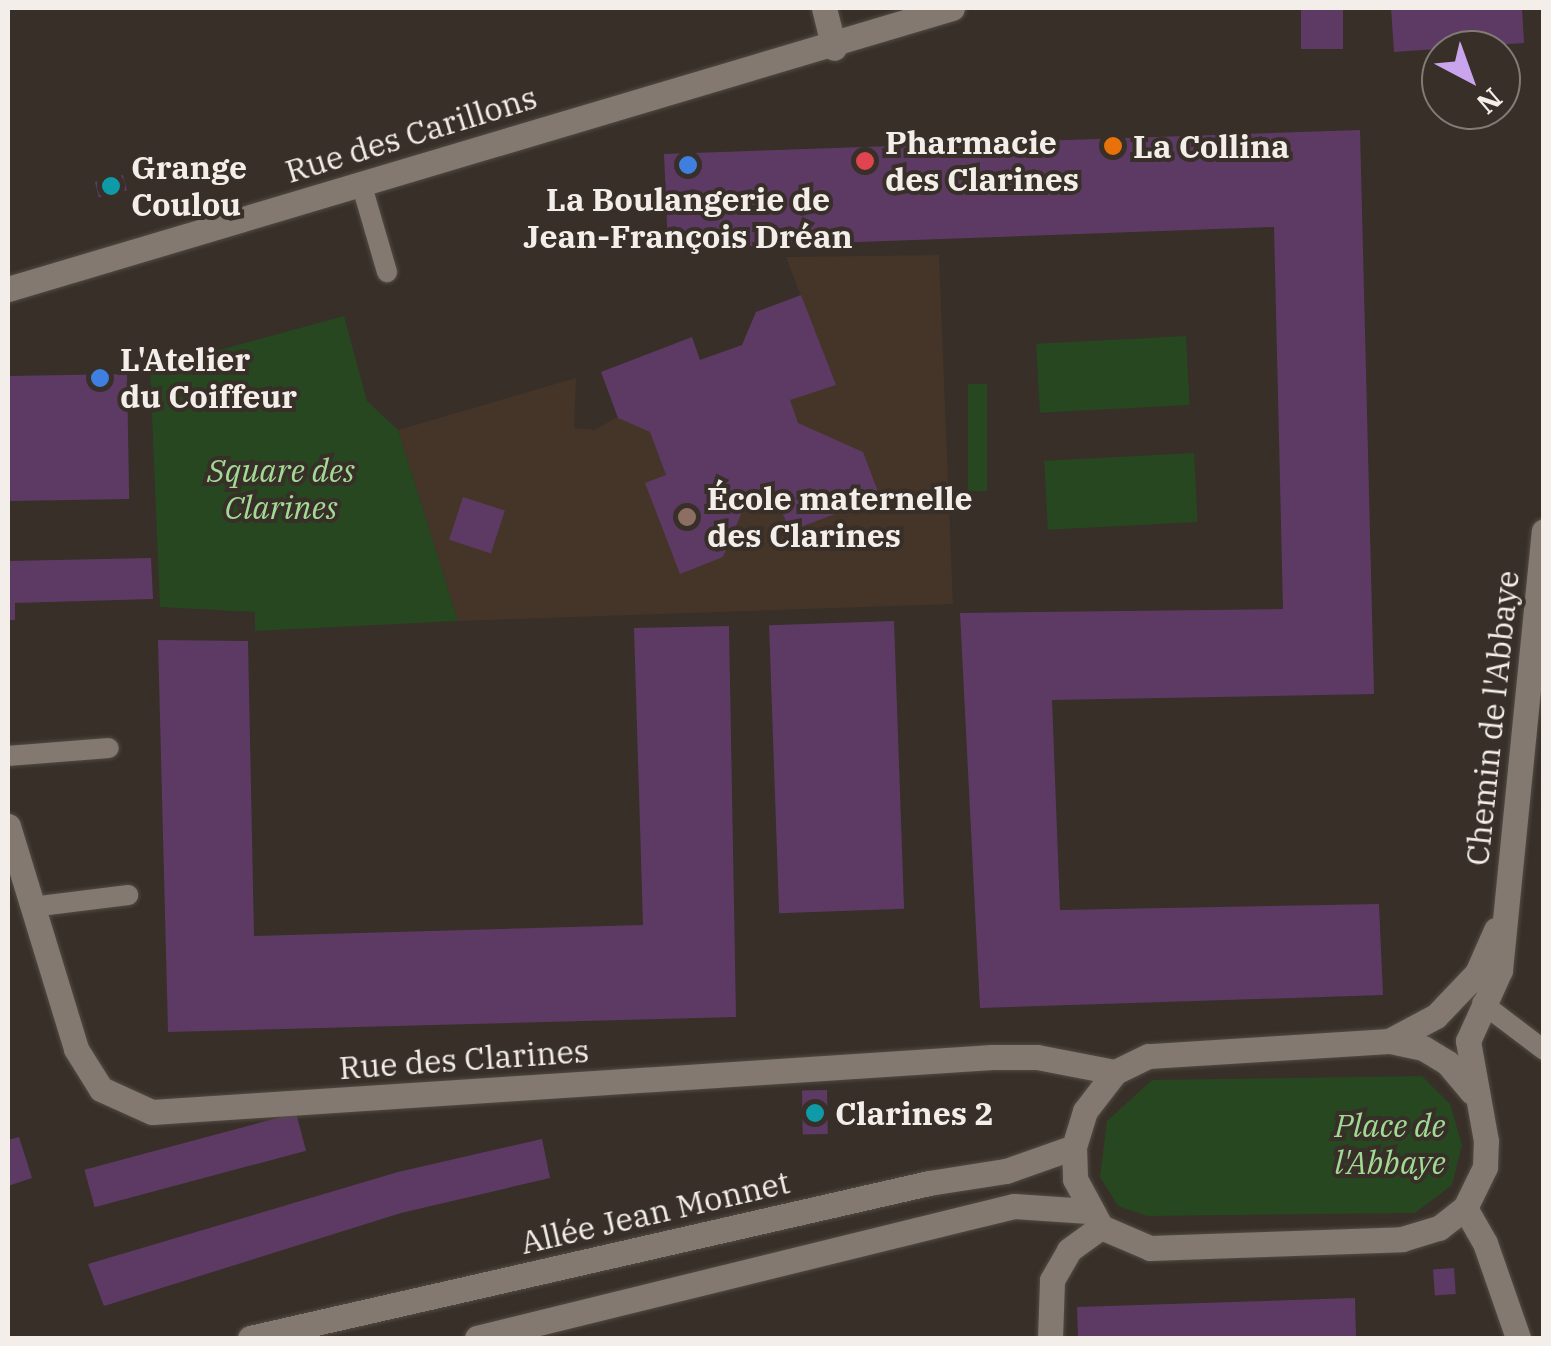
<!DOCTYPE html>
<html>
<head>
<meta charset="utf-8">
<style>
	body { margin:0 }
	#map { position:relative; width:1551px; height:1346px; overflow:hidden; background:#372f28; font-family:"IBM Plex Serif",serif }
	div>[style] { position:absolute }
	.education>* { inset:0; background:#443528 }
	.green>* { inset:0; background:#274720; transform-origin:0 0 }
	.building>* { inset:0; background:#5d3a64; transform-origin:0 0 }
	.roads { filter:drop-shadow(0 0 2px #514b44) drop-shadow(0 0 2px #514b44) }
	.service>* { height:20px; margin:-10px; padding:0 10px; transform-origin:10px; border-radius:10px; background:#837971 }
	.minor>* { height:25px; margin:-12.5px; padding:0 12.5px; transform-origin:12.5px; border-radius:12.5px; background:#837971 }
	.dots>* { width:28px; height:28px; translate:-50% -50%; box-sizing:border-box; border:5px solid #372f28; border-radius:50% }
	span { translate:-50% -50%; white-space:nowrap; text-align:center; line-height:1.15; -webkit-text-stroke:8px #372f28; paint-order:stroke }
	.street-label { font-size:32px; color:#f3eee9 }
	.poi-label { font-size:32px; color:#f3eee9; font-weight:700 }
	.left { translate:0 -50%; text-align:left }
	.park-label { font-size:32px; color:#a2da95; font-style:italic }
	.frame { position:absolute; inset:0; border:10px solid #f3eee9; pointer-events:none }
	.north { position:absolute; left:1421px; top:30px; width:100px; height:100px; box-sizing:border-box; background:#372f28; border:2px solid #827b75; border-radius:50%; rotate:139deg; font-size:28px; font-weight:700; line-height:40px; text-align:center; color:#f3eee9 }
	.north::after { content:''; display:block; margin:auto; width:35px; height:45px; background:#c9a5ee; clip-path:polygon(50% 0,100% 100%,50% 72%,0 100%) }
</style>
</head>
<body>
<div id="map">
	<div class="education">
		<i style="clip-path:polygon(939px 255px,953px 604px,458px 621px,398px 430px,576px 378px,574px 428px,594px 430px,618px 417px,692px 337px,700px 360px,742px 345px,756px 312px,801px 296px,786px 257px)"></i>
	</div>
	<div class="green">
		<i style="clip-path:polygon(344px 316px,367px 401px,398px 430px,458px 621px,255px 631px,255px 612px,160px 607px,150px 369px)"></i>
		<i style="left:1186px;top:336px;width:69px;height:150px;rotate:87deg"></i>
		<i style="left:968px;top:384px;width:19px;height:107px"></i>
		<i style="left:1194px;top:453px;width:69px;height:150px;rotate:87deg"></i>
		<i style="clip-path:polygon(1422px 1076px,1450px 1104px,1462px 1145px,1452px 1185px,1415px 1213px,1147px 1216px,1118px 1206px,1100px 1177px,1107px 1121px,1152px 1080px)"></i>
	</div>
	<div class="building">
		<i style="left:1301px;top:8px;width:42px;height:41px"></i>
		<i style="clip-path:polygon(1391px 8px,1522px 8px,1524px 43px,1394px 52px)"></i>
		<i style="clip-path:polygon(1360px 130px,1374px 694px,1052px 700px,1060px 910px,1379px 904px,1383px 995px,980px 1008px,960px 613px,1283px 609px,1274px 227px,668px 249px,664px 154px)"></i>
		<i style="left:123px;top:175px;width:16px;height:29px;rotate:76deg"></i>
		<i style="clip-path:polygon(801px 295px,836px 385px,790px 400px,798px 423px,863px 452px,880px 497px,790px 531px,771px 485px,750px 493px,723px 557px,680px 574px,645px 483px,666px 475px,650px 432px,618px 418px,601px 372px,692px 337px,700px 360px,742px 345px,756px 312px)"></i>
		<i style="left:127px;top:374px;width:125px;height:119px;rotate:89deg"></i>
		<i style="left:463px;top:497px;width:44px;height:45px;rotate:18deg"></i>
		<i style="clip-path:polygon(151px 558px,153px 599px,15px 603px,15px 620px,8px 620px,8px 561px)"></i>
		<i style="left:894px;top:621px;width:288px;height:125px;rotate:88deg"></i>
		<i style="clip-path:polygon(729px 626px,736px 1017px,168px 1032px,158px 640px,248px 641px,254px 936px,643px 925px,634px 628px)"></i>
		<i style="left:827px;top:1090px;width:44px;height:25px;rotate:89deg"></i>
		<i style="left:296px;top:1113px;width:39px;height:219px;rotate:75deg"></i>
		<i style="clip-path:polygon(19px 1137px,32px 1178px,8px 1186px,8px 1140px)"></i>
		<i style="clip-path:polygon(542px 1139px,550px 1178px,401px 1213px,104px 1306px,88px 1264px,398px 1172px)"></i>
		<i style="left:1454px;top:1268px;width:26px;height:21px;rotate:86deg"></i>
		<i style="clip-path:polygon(1355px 1298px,1356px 1338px,1078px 1338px,1077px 1307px)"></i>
	</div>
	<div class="roads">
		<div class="service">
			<i style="left:361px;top:183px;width:93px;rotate:73.7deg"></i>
			<i style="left:8px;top:756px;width:101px;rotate:-4.5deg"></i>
			<i style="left:32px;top:907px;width:97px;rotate:-7.1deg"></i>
			<i style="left:1482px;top:1003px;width:78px;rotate:37.2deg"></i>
		</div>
		<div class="minor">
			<i style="left:824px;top:8px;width:41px;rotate:76deg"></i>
			<i style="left:8px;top:289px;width:985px;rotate:-16.58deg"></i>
			<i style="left:8px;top:826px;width:233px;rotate:73deg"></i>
			<i style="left:76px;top:1049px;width:47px;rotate:58deg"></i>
			<i style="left:101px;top:1089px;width:56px;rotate:24.3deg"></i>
			<i style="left:152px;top:1112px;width:842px;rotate:-3.75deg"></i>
			<i style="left:992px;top:1057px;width:45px"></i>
			<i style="left:1037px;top:1057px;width:79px;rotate:10.9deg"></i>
			<i style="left:1389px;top:1041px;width:53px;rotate:-28deg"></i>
			<i style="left:1436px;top:1016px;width:59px;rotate:-46.4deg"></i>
			<i style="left:1477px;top:973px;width:47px;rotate:-66.2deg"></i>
			<i style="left:1472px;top:1092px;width:38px;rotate:-130deg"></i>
			<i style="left:1448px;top:1063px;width:29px;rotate:-149deg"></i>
			<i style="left:1423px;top:1048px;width:35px;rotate:-168deg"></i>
			<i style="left:1389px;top:1041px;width:241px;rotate:176.4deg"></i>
			<i style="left:1148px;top:1056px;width:37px;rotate:154deg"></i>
			<i style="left:1115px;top:1072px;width:49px;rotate:127.6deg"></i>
			<i style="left:1085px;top:1111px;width:38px;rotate:107deg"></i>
			<i style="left:1074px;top:1147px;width:32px;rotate:88deg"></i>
			<i style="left:1075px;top:1179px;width:55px;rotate:61.6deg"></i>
			<i style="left:1101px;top:1227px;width:53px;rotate:23.2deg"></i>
			<i style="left:1150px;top:1248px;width:252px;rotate:-2deg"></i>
			<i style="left:1402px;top:1239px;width:39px;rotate:-17deg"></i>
			<i style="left:1439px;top:1228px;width:33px;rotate:-38deg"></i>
			<i style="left:1465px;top:1208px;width:46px;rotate:-64deg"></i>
			<i style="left:1485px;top:1167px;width:26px;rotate:-88deg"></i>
			<i style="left:1486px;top:1141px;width:102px;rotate:-100.2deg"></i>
			<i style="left:1468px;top:1041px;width:78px;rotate:-65.7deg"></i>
			<i style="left:1500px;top:970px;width:441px;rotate:-84.3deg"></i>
			<i style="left:1465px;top:1208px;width:40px;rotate:60.3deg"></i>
			<i style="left:1485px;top:1243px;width:101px;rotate:70.8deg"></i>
			<i style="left:250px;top:1338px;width:696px;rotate:-12.86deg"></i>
			<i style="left:929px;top:1183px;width:78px;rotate:-8.9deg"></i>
			<i style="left:1006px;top:1171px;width:72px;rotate:-19.4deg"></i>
			<i style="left:477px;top:1338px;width:553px;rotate:-13.81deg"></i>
			<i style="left:1014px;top:1206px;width:74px;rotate:3.9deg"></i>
			<i style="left:1050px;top:1338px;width:58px;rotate:-88deg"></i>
			<i style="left:1052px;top:1280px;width:34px;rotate:-60deg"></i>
			<i style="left:1069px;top:1250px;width:39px;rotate:-36deg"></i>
		</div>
	</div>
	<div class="dots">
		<i style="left:1113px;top:146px;background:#e8710a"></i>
		<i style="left:865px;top:161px;background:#e0444e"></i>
		<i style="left:688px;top:165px;background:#3f7fe0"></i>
		<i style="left:111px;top:186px;background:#0f9aa8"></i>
		<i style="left:100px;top:378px;background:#3f7fe0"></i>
		<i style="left:687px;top:517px;background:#8d6e63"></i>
		<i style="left:815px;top:1113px;background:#0f9aa8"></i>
	</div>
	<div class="street-label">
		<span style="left:411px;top:134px;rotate:-17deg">Rue des Carillons</span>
		<span style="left:1492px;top:718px;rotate:-84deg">Chemin de l'Abbaye</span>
		<span style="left:464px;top:1059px;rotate:-4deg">Rue des Clarines</span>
		<span style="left:655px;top:1212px;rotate:-13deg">Allée Jean Monnet</span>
	</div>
	<div class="poi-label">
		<span class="left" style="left:885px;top:161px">Pharmacie<br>des Clarines</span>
		<span class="left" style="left:1133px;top:146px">La Collina</span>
		<span class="left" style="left:131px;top:186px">Grange<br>Coulou</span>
		<span style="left:688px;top:218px">La Boulangerie de<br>Jean-François Dréan</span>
		<span class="left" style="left:120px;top:378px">L'Atelier<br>du Coiffeur</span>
		<span class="left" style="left:707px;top:517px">École maternelle<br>des Clarines</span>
		<span class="left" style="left:835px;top:1113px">Clarines 2</span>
	</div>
	<div class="park-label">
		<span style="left:281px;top:489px">Square des<br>Clarines</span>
		<span style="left:1390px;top:1144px">Place de<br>l'Abbaye</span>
	</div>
	<div class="frame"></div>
	<div class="north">N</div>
</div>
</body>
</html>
